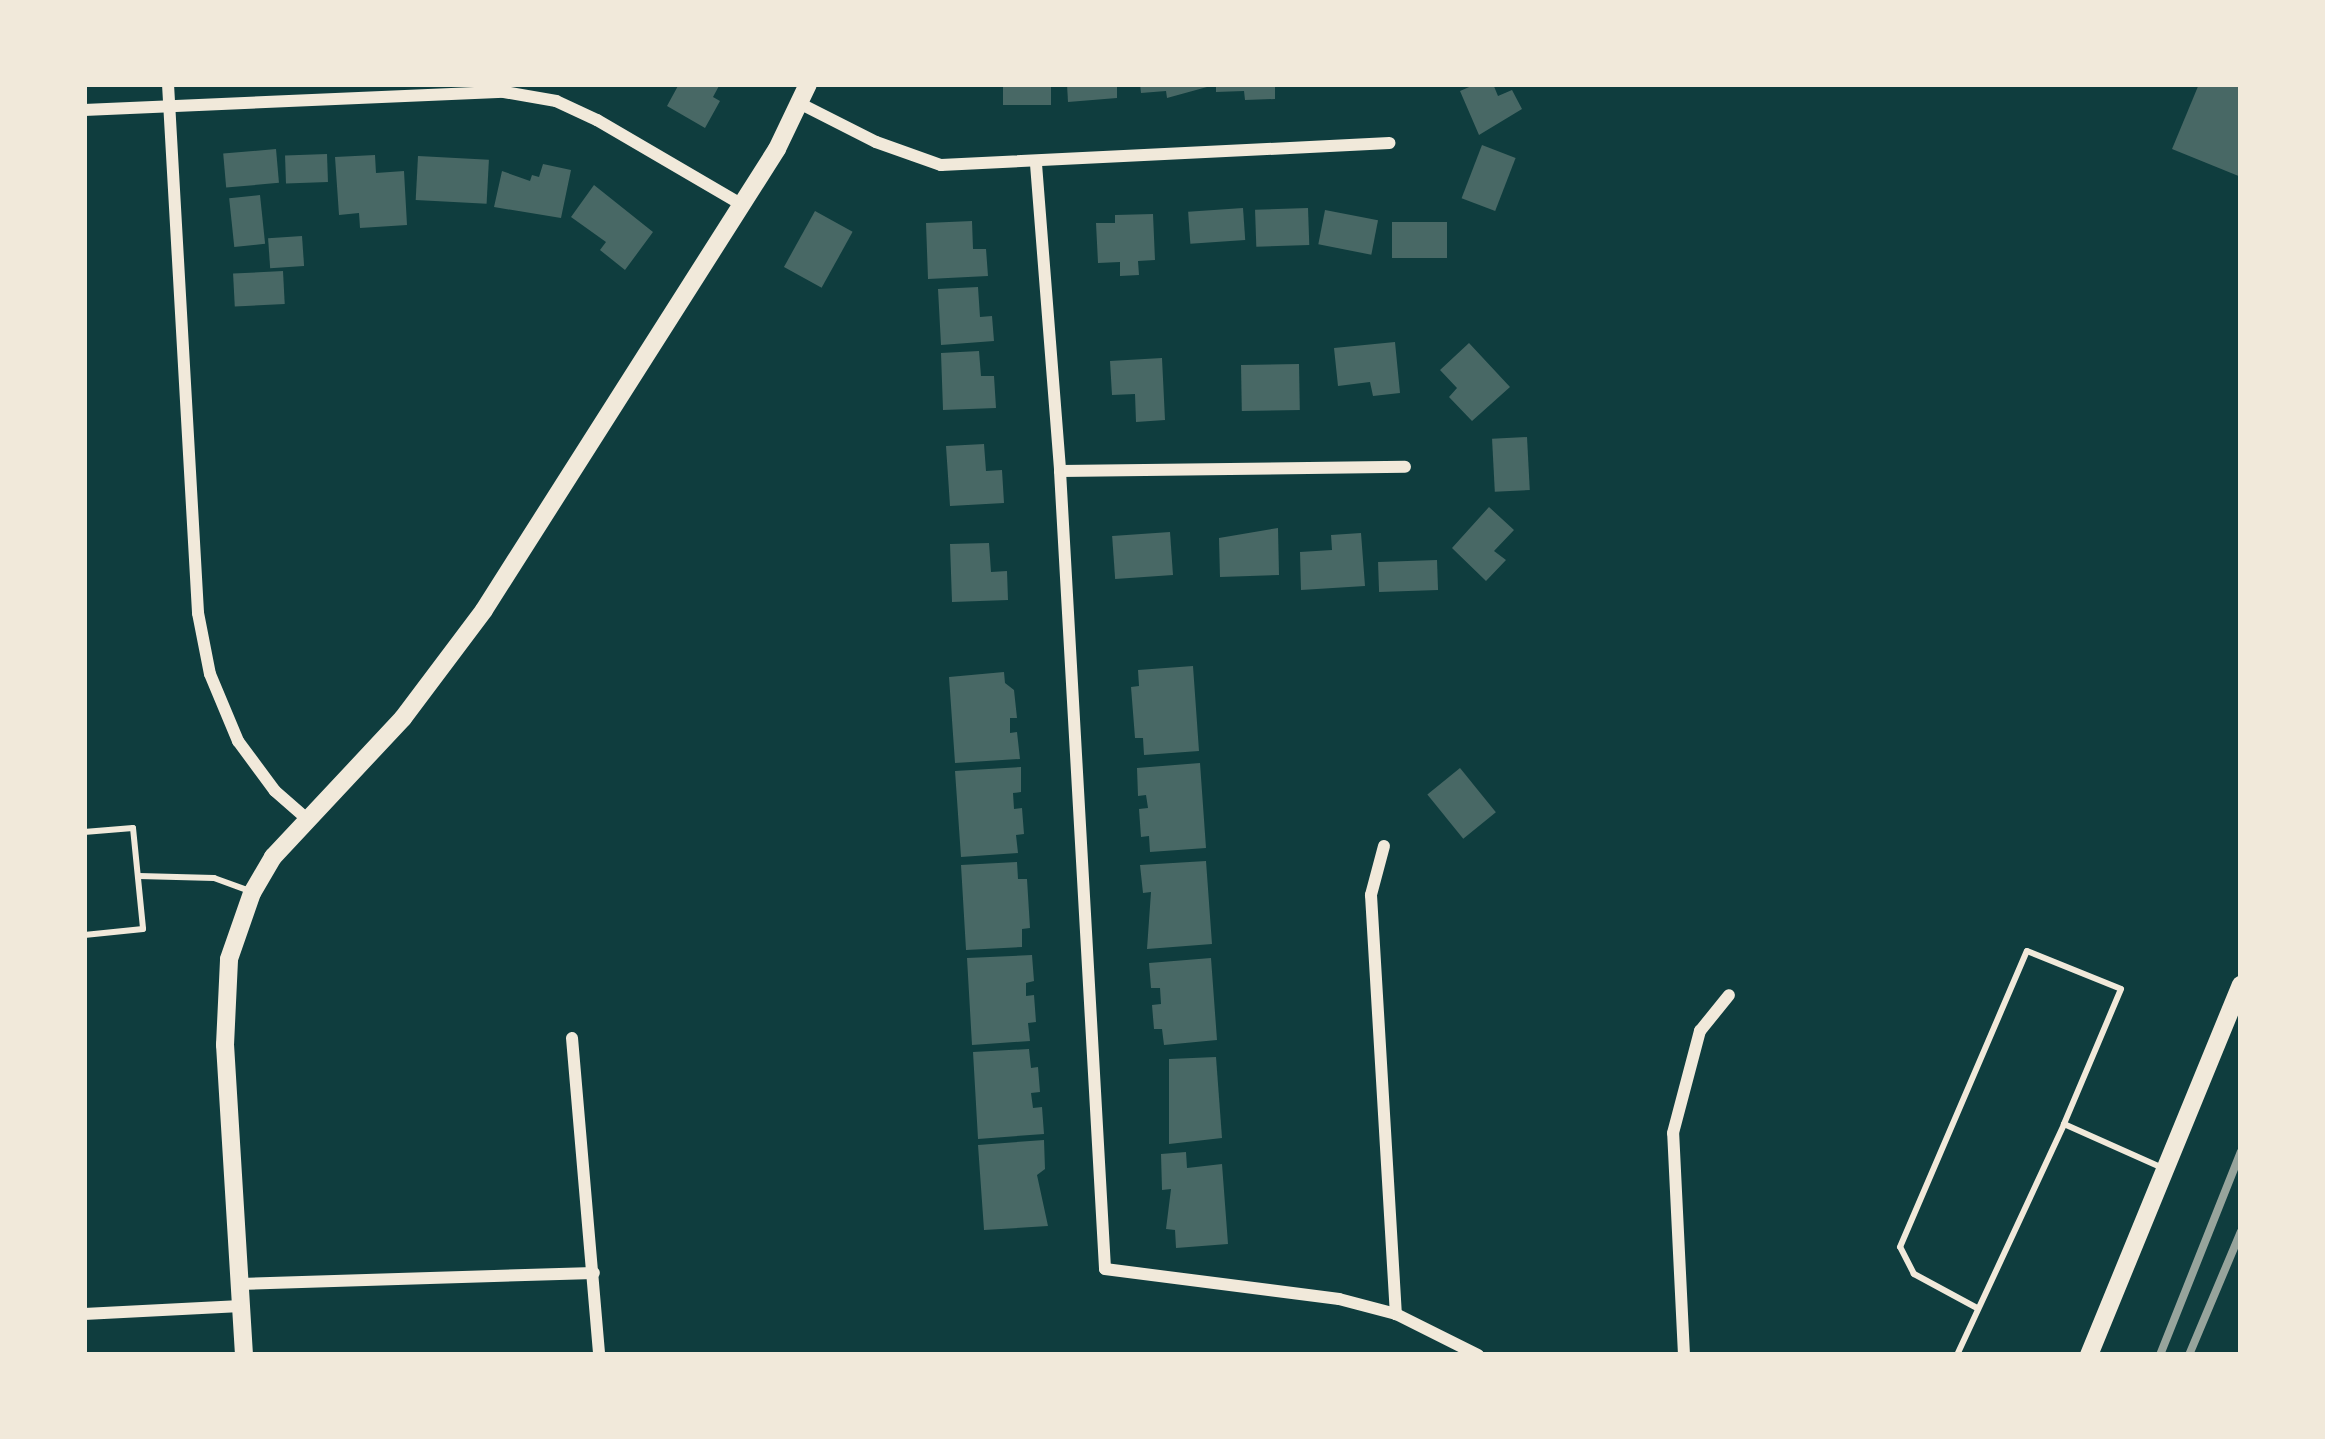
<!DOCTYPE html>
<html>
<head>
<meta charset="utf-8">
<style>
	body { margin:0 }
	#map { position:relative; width:2325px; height:1439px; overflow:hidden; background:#0f3d3e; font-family:Montserrat,sans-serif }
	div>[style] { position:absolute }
	.building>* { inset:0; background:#486865; transform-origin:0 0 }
	.service>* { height:6px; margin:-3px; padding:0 3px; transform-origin:3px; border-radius:3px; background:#f1e9da }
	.minor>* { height:12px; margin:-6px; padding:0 6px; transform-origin:6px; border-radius:6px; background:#f1e9da }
	.secondary>* { height:18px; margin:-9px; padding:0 9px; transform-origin:9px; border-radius:9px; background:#f1e9da }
	.rail>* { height:8px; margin:-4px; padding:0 4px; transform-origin:4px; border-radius:4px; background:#97a49c }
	span { translate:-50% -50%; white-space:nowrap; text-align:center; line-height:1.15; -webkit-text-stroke:12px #f1e9da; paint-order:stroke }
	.frame { position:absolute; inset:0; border:87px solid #f1e9da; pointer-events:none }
</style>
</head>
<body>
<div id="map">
	<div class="building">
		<i style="clip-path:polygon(679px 84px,720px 84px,713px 97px,720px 101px,705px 128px,667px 106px)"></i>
		<i style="left:1003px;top:84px;width:48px;height:21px"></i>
		<i style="clip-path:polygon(1067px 84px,1117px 84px,1117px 98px,1068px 102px)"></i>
		<i style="clip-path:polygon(1140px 84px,1207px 84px,1207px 87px,1167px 98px,1166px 91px,1141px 93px)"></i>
		<i style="clip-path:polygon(1216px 84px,1275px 84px,1275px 99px,1245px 100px,1244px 91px,1216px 92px)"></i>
		<i style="clip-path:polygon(1476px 84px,1493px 84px,1498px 96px,1512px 90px,1522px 109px,1479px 135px,1460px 91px)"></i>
		<i style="clip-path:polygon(2199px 84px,2241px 84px,2241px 177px,2172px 149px)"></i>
		<i style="left:1482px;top:145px;width:36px;height:57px;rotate:21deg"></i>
		<i style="left:276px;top:149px;width:34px;height:53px;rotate:85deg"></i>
		<i style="left:327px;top:154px;width:28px;height:42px;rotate:88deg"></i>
		<i style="clip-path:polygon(375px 155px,376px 173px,404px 171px,407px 225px,360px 228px,359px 213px,339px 215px,335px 157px)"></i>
		<i style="left:418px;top:156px;width:71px;height:44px;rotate:3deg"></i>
		<i style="clip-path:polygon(543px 164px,571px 170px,561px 218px,494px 207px,502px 171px,530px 181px,532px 175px,539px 177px)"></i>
		<i style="clip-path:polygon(594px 185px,653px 232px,625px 270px,600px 250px,606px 242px,571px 217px)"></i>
		<i style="left:260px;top:195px;width:49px;height:31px;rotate:84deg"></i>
		<i style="left:1243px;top:208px;width:32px;height:55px;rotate:86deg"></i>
		<i style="left:1308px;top:208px;width:37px;height:53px;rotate:88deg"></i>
		<i style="left:1325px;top:210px;width:54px;height:35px;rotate:11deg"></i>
		<i style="left:815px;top:211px;width:43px;height:64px;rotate:29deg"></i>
		<i style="clip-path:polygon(1153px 214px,1155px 260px,1138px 261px,1139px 275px,1120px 276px,1120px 262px,1098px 263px,1096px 223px,1115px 223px,1115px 215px)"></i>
		<i style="clip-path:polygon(972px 221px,973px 249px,986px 249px,988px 276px,928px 279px,926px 223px)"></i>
		<i style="left:1392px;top:222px;width:55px;height:36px"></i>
		<i style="left:302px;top:236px;width:30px;height:34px;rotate:86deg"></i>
		<i style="left:283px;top:271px;width:33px;height:50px;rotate:87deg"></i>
		<i style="clip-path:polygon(978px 287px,980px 317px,992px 316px,994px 341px,941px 345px,938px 289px)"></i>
		<i style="clip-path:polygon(1395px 342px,1400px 393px,1373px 396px,1370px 382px,1338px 386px,1334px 348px)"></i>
		<i style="clip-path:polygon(1469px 343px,1510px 387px,1472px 421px,1449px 397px,1457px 388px,1440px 370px)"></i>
		<i style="clip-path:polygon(979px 351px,981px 376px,994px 376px,996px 408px,943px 410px,941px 353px)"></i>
		<i style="clip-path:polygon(1162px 358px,1165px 420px,1136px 422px,1135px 394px,1112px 395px,1110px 361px)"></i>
		<i style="left:1299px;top:364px;width:46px;height:58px;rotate:89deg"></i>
		<i style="left:1527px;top:437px;width:53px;height:35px;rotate:87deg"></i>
		<i style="clip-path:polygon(984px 444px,986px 471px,1002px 470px,1004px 503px,950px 506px,946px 446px)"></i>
		<i style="clip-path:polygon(1489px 507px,1514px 530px,1494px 551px,1506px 560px,1486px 581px,1452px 548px)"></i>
		<i style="clip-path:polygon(1278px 528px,1279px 575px,1220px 577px,1219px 538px)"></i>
		<i style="left:1170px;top:532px;width:43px;height:58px;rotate:86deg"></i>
		<i style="clip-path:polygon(1361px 533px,1365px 586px,1301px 590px,1300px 552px,1332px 550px,1331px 535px)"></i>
		<i style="clip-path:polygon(989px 543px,991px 572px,1007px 571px,1008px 600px,952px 602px,950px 544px)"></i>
		<i style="left:1437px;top:560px;width:30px;height:59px;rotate:88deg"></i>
		<i style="clip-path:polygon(1193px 666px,1199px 751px,1144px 755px,1143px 738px,1135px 738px,1131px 687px,1139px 686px,1138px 670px)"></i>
		<i style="clip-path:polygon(1004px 672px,1005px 683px,1014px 690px,1017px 718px,1010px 718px,1010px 733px,1017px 732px,1020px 759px,955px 763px,949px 677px)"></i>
		<i style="clip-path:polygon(1200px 763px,1206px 848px,1150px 852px,1149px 836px,1141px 837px,1139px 809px,1148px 808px,1146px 795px,1138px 796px,1137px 768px)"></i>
		<i style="clip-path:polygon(1021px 767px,1021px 792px,1013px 793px,1014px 809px,1022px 808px,1024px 834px,1016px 835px,1018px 853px,961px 857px,955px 771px)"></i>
		<i style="left:1460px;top:768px;width:57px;height:42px;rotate:51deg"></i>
		<i style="clip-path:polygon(1206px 861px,1212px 944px,1147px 949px,1151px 892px,1143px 893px,1140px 865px)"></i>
		<i style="clip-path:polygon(1017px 862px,1018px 879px,1027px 879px,1030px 928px,1022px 929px,1022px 947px,966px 950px,961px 865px)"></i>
		<i style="clip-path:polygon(1032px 955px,1034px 981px,1026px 983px,1026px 996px,1034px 995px,1036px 1022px,1028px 1023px,1030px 1041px,972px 1045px,967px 958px)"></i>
		<i style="clip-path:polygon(1211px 958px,1217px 1040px,1164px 1045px,1162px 1029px,1154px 1029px,1152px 1005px,1161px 1004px,1160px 988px,1151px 988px,1149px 963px)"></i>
		<i style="clip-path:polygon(1029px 1049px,1031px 1068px,1038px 1067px,1040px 1092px,1031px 1093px,1033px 1108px,1042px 1107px,1044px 1134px,978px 1139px,973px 1052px)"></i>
		<i style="clip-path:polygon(1216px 1057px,1222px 1138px,1169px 1144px,1169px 1059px)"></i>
		<i style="clip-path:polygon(1044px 1140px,1045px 1169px,1037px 1175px,1048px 1226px,984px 1230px,978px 1145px)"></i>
		<i style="clip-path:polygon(1186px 1152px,1187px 1168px,1222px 1164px,1228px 1244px,1176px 1248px,1175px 1230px,1166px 1229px,1171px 1189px,1162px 1190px,1161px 1154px)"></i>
	</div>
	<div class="service">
		<i style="left:84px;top:832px;width:49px;rotate:-4.7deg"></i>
		<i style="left:133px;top:828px;width:101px;rotate:84.3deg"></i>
		<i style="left:143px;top:929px;width:59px;rotate:174.2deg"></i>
		<i style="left:139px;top:876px;width:75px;rotate:1.5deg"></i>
		<i style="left:214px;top:878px;width:37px;rotate:20deg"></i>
		<i style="left:1977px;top:1308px;width:72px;rotate:-151.6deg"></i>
		<i style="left:1914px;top:1274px;width:30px;rotate:-117deg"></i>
		<i style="left:1900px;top:1247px;width:322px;rotate:-66.8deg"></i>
		<i style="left:2027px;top:951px;width:101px;rotate:22deg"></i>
		<i style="left:2121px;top:989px;width:147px;rotate:112.9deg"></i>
		<i style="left:1957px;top:1355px;width:255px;rotate:-65.1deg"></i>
		<i style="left:2064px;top:1124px;width:108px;rotate:24deg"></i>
	</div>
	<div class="minor">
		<i style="left:168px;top:84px;width:530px;rotate:86.75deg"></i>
		<i style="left:198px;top:613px;width:62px;rotate:78.9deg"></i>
		<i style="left:210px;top:674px;width:73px;rotate:67.3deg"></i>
		<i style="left:238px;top:741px;width:62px;rotate:53.5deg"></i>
		<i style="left:275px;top:791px;width:41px;rotate:41.1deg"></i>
		<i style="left:799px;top:103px;width:86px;rotate:26.9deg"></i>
		<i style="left:876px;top:142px;width:69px;rotate:19.5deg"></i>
		<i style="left:941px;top:165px;width:449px;rotate:-2.8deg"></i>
		<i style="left:84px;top:110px;width:420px;rotate:-2.5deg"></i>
		<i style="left:504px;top:92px;width:53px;rotate:9.8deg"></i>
		<i style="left:556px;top:101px;width:45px;rotate:24.9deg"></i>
		<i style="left:597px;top:120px;width:167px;rotate:30.3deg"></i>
		<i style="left:1036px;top:164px;width:308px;rotate:85.5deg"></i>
		<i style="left:1060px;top:471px;width:799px;rotate:86.77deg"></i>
		<i style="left:1105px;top:1269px;width:236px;rotate:7.3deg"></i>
		<i style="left:1339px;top:1299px;width:59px;rotate:14.7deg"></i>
		<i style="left:1396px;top:1314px;width:92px;rotate:26.6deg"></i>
		<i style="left:1060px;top:471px;width:345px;rotate:-0.7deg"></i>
		<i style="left:1384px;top:846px;width:51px;rotate:104.9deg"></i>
		<i style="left:1371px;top:895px;width:420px;rotate:86.6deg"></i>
		<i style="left:572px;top:1038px;width:318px;rotate:85.1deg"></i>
		<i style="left:240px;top:1284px;width:354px;rotate:-1.8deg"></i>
		<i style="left:84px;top:1314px;width:157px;rotate:-2.9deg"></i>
		<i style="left:1684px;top:1355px;width:222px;rotate:-92.8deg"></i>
		<i style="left:1673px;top:1133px;width:106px;rotate:-75.2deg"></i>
		<i style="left:1700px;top:1031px;width:46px;rotate:-51.1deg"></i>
	</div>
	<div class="secondary">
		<i style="left:244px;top:1355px;width:311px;rotate:-93.5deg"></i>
		<i style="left:225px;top:1045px;width:86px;rotate:-87.3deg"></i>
		<i style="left:229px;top:959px;width:70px;rotate:-70.8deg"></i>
		<i style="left:252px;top:893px;width:42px;rotate:-59.7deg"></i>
		<i style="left:273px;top:857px;width:190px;rotate:-46.9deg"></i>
		<i style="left:403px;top:718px;width:135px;rotate:-53.1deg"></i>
		<i style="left:484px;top:610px;width:546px;rotate:-57.56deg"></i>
		<i style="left:777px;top:149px;width:72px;rotate:-64.5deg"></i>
		<i style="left:2089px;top:1355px;width:400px;rotate:-67.7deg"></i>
	</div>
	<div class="rail">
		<i style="left:2160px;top:1355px;width:219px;rotate:-68.3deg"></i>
		<i style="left:2189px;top:1355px;width:134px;rotate:-67.2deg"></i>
	</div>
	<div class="frame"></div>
</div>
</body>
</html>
